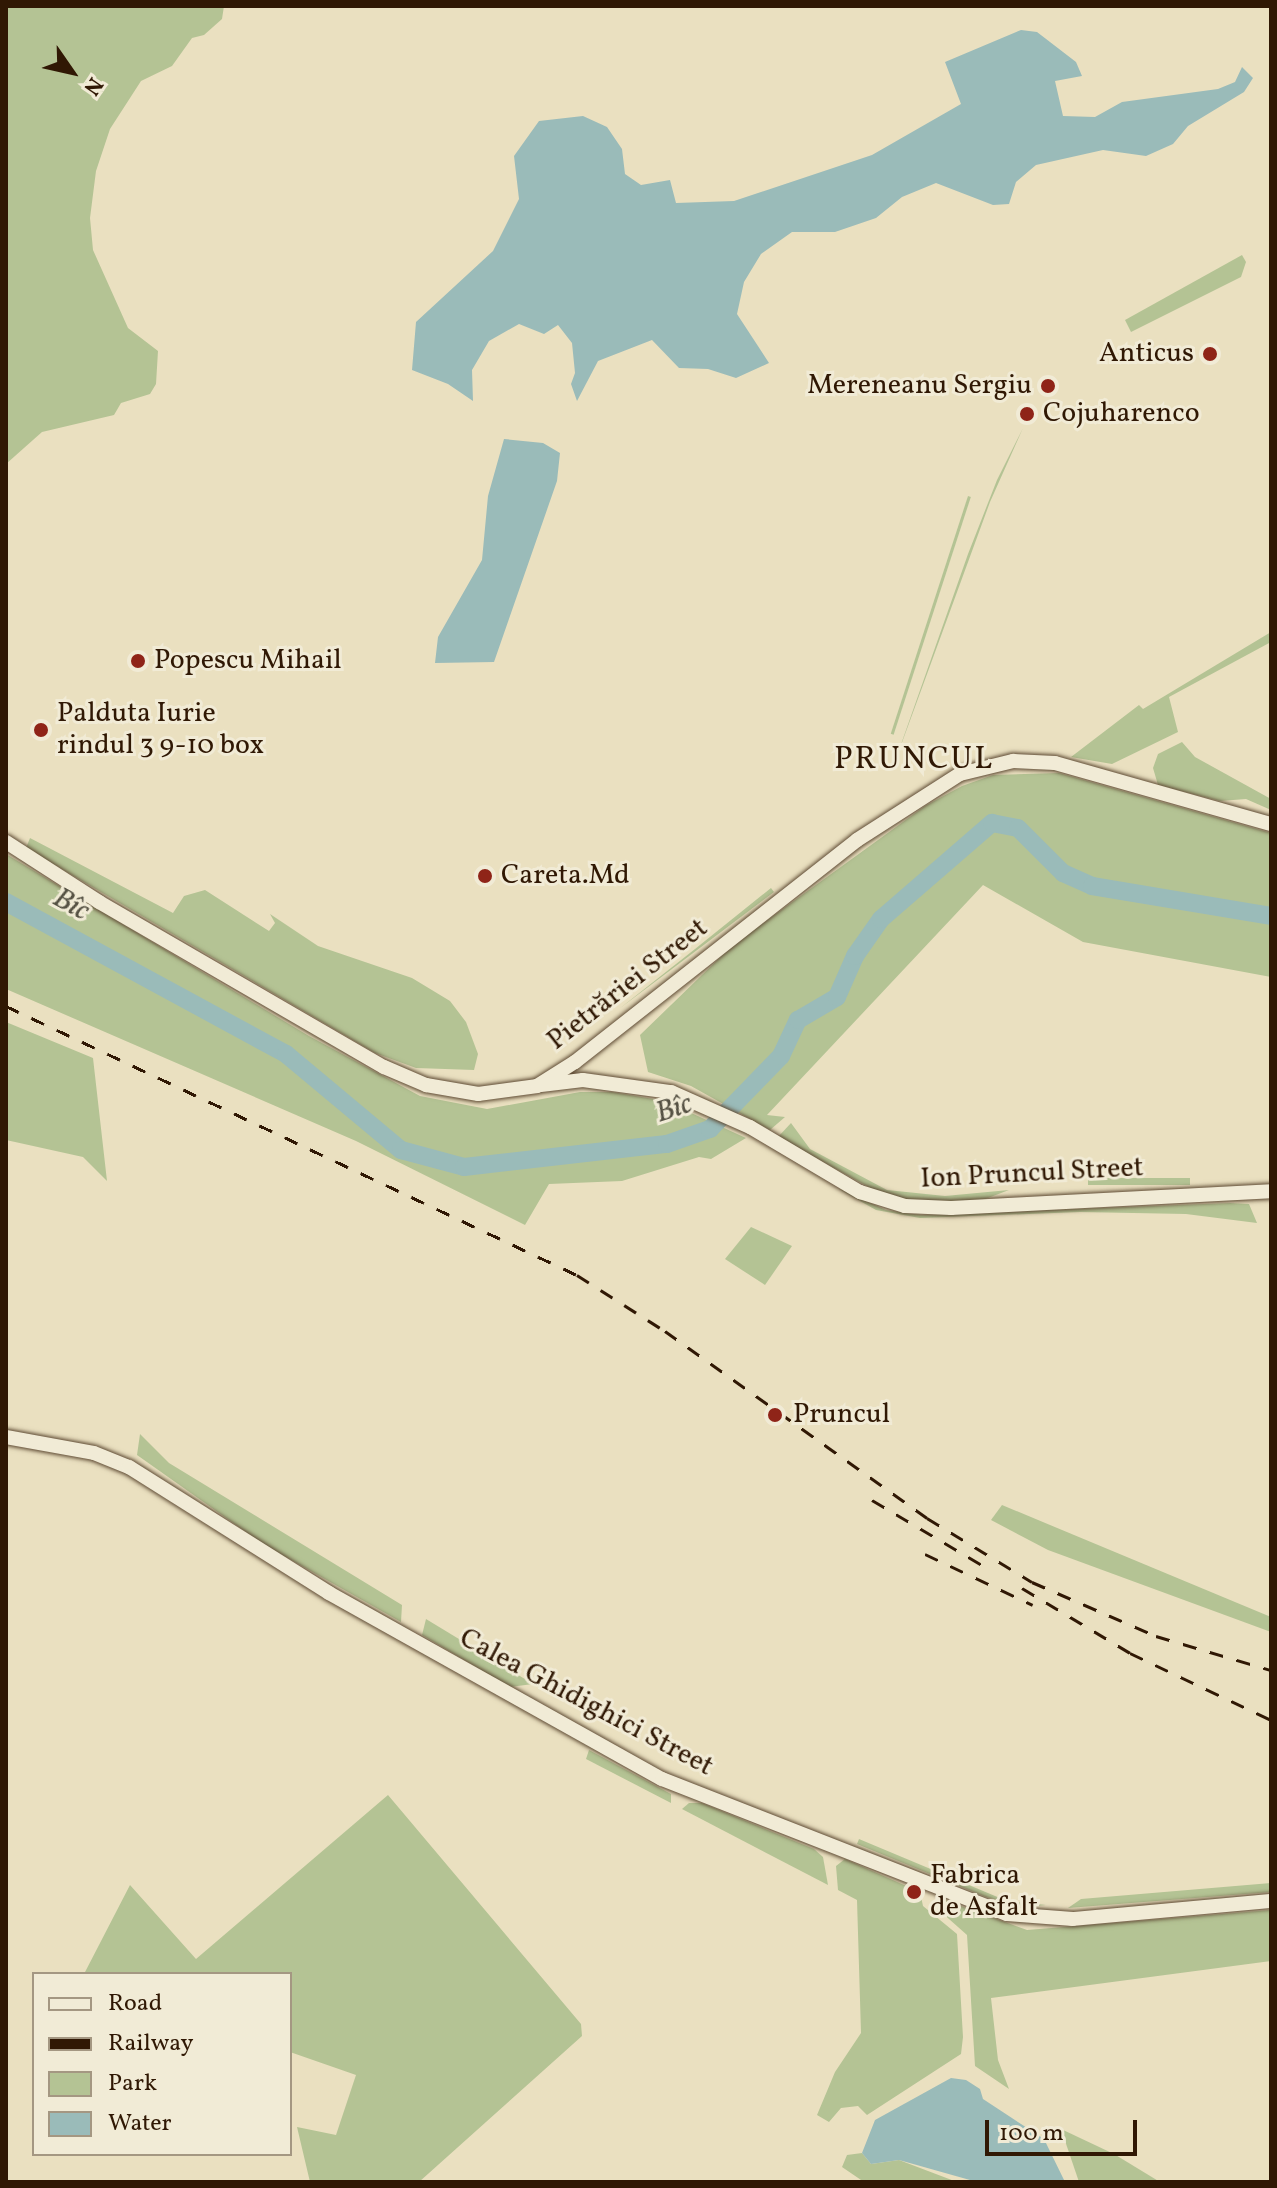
<!DOCTYPE html>
<html>
<head>
<meta charset="utf-8">
<style>
	body { margin:0 }
	#map { position:relative; width:1277px; height:2188px; overflow:hidden; background:#eae0c0; font-family:Vollkorn,serif }
	div>[style] { position:absolute }
	.green>* { inset:0; background:#b4c394; transform-origin:0 0 }
	.water>* { inset:0; background:#9abbb9 }
	.river>* { height:18px; margin:-9px; padding:0 9px; transform-origin:9px; border-radius:9px; background:#9abbb9 }
	.roads { filter:drop-shadow(0 0 2px #5e4a33) drop-shadow(0 0 2px #5e4a33) }
	.minor>* { height:14px; margin:-7px; padding:0 7px; transform-origin:7px; border-radius:7px; background:#f1ebd6 }
	.rail>* { height:3px; margin-top:-1.5px; transform-origin:0; background:repeating-linear-gradient(90deg,#301804 0 14px,transparent 0 28px) }
	.dots>* { width:22px; height:22px; translate:-50% -50%; box-sizing:border-box; border:4px solid #f1ebd6; border-radius:50% }
	span { translate:-50% -50%; white-space:nowrap; text-align:center; line-height:1.15; -webkit-text-stroke:6px #f1ebd6; paint-order:stroke }
	.poi-label { font-size:28px; color:#301804 }
	.right { translate:-100% -50%; text-align:right }
	.left { translate:0 -50%; text-align:left }
	.street-label { font-size:28px; color:#301804 }
	.water-label { font-size:30px; color:#555143; font-style:italic }
	.quarter-label { font-size:32px; color:#301804; letter-spacing:2px }
	.frame { position:absolute; inset:0; border:8px solid #301804; pointer-events:none }
	.legend { position:absolute; left:32px; top:1972px; width:260px; height:184px; box-sizing:border-box; background:#f1ebd6; border:2px solid #a49782; margin:0; padding:10px 14px; list-style:none; font-size:24px; color:#301804 }
	.legend li { display:flex; align-items:center; gap:16px; height:40px }
	.legend b { width:40px; border:2px solid #a49782 }
	.north { position:absolute; left:32px; top:32px; width:80px; height:80px; -webkit-text-stroke:6px #f1ebd6; paint-order:stroke; rotate:124deg; font-size:22px; font-weight:700; line-height:32px; text-align:center; color:#301804 }
	.north::after { content:''; display:block; margin:auto; width:28px; height:36px; background:#301804; clip-path:polygon(50% 0,100% 100%,50% 72%,0 100%) }
	.scale { position:absolute; left:985px; top:2120px; width:152px; height:36px; box-sizing:border-box; border:4px solid #301804; border-top:0; padding-left:10px; font-size:24px; line-height:28px; white-space:nowrap; color:#301804; -webkit-text-stroke:6px #f1ebd6; paint-order:stroke }
</style>
</head>
<body>
<div id="map">
	<div class="green">
		<i style="clip-path:polygon(6px 6px,224px 6px,222px 19px,204px 35px,192px 38px,172px 66px,141px 81px,110px 129px,96px 171px,90px 218px,93px 250px,128px 328px,158px 351px,156px 384px,150px 394px,121px 403px,114px 415px,42px 432px,6px 464px)"></i>
		<i style="clip-path:polygon(1242px 255px,1246px 262px,1241px 277px,1131px 332px,1125px 320px)"></i>
		<i style="clip-path:polygon(1023px 428px,990px 502px,893px 767px,968px 554px,997px 480px)"></i>
		<i style="left:968px;top:496px;width:3px;height:250px;rotate:18deg"></i>
		<i style="clip-path:polygon(1271px 632px,1271px 642px,1169px 697px,1178px 732px,1112px 764px,1071px 757px,1139px 705px,1143px 709px)"></i>
		<i style="clip-path:polygon(1182px 742px,1195px 757px,1271px 799px,1271px 810px,1246px 799px,1220px 801px,1158px 785px,1153px 768px,1158px 754px)"></i>
		<i style="clip-path:polygon(1059px 773px,1271px 833px,1271px 977px,1083px 942px,983px 885px,767px 1115px,785px 1117px,770px 1130px,691px 1086px,648px 1072px,640px 1035px,733px 945px,925px 806px,962px 786px,993px 775px)"></i>
		<i style="clip-path:polygon(30px 838px,173px 913px,184px 896px,205px 890px,269px 931px,275px 923px,270px 914px,318px 946px,412px 978px,450px 1001px,466px 1022px,478px 1054px,474px 1070px,416px 1068px,375px 1053px,26px 848px)"></i>
		<i style="clip-path:polygon(6px 854px,309px 1036px,420px 1096px,487px 1109px,580px 1092px,612px 1092px,665px 1101px,746px 1138px,711px 1159px,699px 1157px,622px 1181px,549px 1184px,525px 1225px,356px 1141px,6px 989px)"></i>
		<i style="clip-path:polygon(771px 888px,774px 892px,619px 1009px,695px 949px)"></i>
		<i style="clip-path:polygon(6px 1022px,93px 1058px,107px 1181px,83px 1157px,6px 1140px)"></i>
		<i style="clip-path:polygon(791px 1123px,810px 1149px,887px 1190px,945px 1196px,1009px 1190px,980px 1201px,922px 1203px,885px 1196px,778px 1137px)"></i>
		<i style="left:1190px;top:1178px;width:7px;height:102px;rotate:90deg"></i>
		<i style="clip-path:polygon(837px 1188px,886px 1210px,921px 1215px,1230px 1203px,1249px 1204px,1257px 1223px,1186px 1214px,1080px 1212px,920px 1218px,876px 1210px)"></i>
		<i style="clip-path:polygon(751px 1227px,792px 1246px,765px 1285px,725px 1259px)"></i>
		<i style="clip-path:polygon(140px 1434px,169px 1463px,402px 1605px,401px 1622px,263px 1544px,137px 1455px)"></i>
		<i style="clip-path:polygon(1002px 1505px,1271px 1617px,1271px 1632px,1048px 1550px,991px 1520px)"></i>
		<i style="clip-path:polygon(426px 1619px,533px 1684px,510px 1687px,422px 1635px)"></i>
		<i style="clip-path:polygon(589px 1750px,671px 1794px,671px 1803px,586px 1759px)"></i>
		<i style="clip-path:polygon(388px 1795px,581px 2024px,582px 2036px,419px 2182px,310px 2182px,297px 2127px,336px 2135px,356px 2075px,290px 2052px,290px 1974px,84px 1974px,130px 1885px,196px 1959px)"></i>
		<i style="clip-path:polygon(689px 1803px,702px 1803px,814px 1849px,823px 1857px,828px 1885px,682px 1809px)"></i>
		<i style="clip-path:polygon(859px 1839px,1007px 1901px,1046px 1905px,1024px 1907px,986px 1897px,857px 1844px)"></i>
		<i style="clip-path:polygon(845px 1859px,920px 1892px,923px 1906px,957px 1934px,963px 2037px,961px 2054px,867px 2115px,858px 2106px,841px 2108px,829px 2122px,817px 2115px,835px 2072px,861px 2033px,857px 1900px,838px 1890px,836px 1866px)"></i>
		<i style="clip-path:polygon(1271px 1883px,1271px 1892px,1068px 1908px,1081px 1899px)"></i>
		<i style="clip-path:polygon(936px 1897px,1027px 1930px,1271px 1910px,1271px 1961px,991px 1998px,998px 2060px,1009px 2089px,975px 2066px,967px 1935px,940px 1911px)"></i>
		<i style="clip-path:polygon(1061px 2129px,1114px 2154px,1160px 2182px,1079px 2182px)"></i>
		<i style="clip-path:polygon(862px 2153px,871px 2164px,899px 2160px,957px 2182px,864px 2182px,842px 2167px,847px 2155px)"></i>
	</div>
	<div class="water">
		<i style="clip-path:polygon(1021px 30px,1037px 32px,1076px 62px,1082px 76px,1055px 81px,1063px 116px,1095px 117px,1122px 102px,1218px 89px,1235px 82px,1242px 67px,1253px 78px,1244px 92px,1188px 126px,1173px 144px,1146px 156px,1103px 150px,1036px 165px,1016px 182px,1009px 204px,993px 205px,936px 183px,902px 197px,876px 218px,835px 232px,792px 232px,761px 254px,744px 282px,737px 314px,769px 363px,736px 378px,708px 369px,679px 368px,652px 340px,598px 361px,577px 401px,571px 384px,575px 373px,572px 343px,558px 325px,544px 334px,519px 324px,489px 341px,472px 370px,473px 401px,448px 384px,412px 370px,416px 322px,493px 251px,519px 199px,514px 156px,539px 121px,583px 116px,607px 127px,622px 149px,625px 174px,641px 185px,670px 180px,676px 203px,734px 201px,872px 155px,961px 104px,945px 62px)"></i>
		<i style="clip-path:polygon(504px 439px,543px 443px,560px 453px,557px 481px,494px 662px,435px 663px,438px 637px,482px 560px,488px 496px)"></i>
		<i style="clip-path:polygon(951px 2078px,966px 2080px,980px 2089px,983px 2099px,1044px 2139px,1065px 2182px,977px 2182px,899px 2160px,871px 2164px,862px 2153px,875px 2120px)"></i>
	</div>
	<div class="river">
		<i style="left:6px;top:902px;width:319px;rotate:28.5deg"></i>
		<i style="left:286px;top:1054px;width:150px;rotate:39.9deg"></i>
		<i style="left:401px;top:1150px;width:65px;rotate:15.1deg"></i>
		<i style="left:464px;top:1167px;width:204px;rotate:-6.5deg"></i>
		<i style="left:667px;top:1144px;width:46px;rotate:-19.2deg"></i>
		<i style="left:710px;top:1129px;width:102px;rotate:-45.8deg"></i>
		<i style="left:781px;top:1056px;width:40px;rotate:-65deg"></i>
		<i style="left:798px;top:1020px;width:45px;rotate:-30.5deg"></i>
		<i style="left:837px;top:997px;width:45px;rotate:-66.3deg"></i>
		<i style="left:855px;top:956px;width:45px;rotate:-54.9deg"></i>
		<i style="left:881px;top:919px;width:147px;rotate:-40.9deg"></i>
		<i style="left:992px;top:823px;width:26px;rotate:11deg"></i>
		<i style="left:1018px;top:828px;width:64px;rotate:45deg"></i>
		<i style="left:1063px;top:873px;width:32px;rotate:24deg"></i>
		<i style="left:1092px;top:886px;width:181px;rotate:9.5deg"></i>
	</div>
	<div class="roads">
		<div class="minor">
			<i style="left:6px;top:842px;width:111px;rotate:32.8deg"></i>
			<i style="left:99px;top:902px;width:329px;rotate:30.1deg"></i>
			<i style="left:384px;top:1067px;width:46px;rotate:23.2deg"></i>
			<i style="left:426px;top:1085px;width:53px;rotate:9.8deg"></i>
			<i style="left:478px;top:1094px;width:60px;rotate:-7.7deg"></i>
			<i style="left:537px;top:1086px;width:45px;rotate:-32.3deg"></i>
			<i style="left:575px;top:1062px;width:359px;rotate:-38.2deg"></i>
			<i style="left:857px;top:840px;width:122px;rotate:-32.7deg"></i>
			<i style="left:960px;top:774px;width:55px;rotate:-13.8deg"></i>
			<i style="left:1013px;top:761px;width:42px;rotate:2.7deg"></i>
			<i style="left:1055px;top:763px;width:224px;rotate:15.8deg"></i>
			<i style="left:541px;top:1085px;width:42px;rotate:-6.8deg"></i>
			<i style="left:583px;top:1080px;width:89px;rotate:7.8deg"></i>
			<i style="left:671px;top:1092px;width:86px;rotate:23.9deg"></i>
			<i style="left:750px;top:1127px;width:128px;rotate:30.6deg"></i>
			<i style="left:860px;top:1192px;width:47px;rotate:17.3deg"></i>
			<i style="left:905px;top:1206px;width:46px;rotate:2.5deg"></i>
			<i style="left:951px;top:1208px;width:320px;rotate:-3deg"></i>
			<i style="left:6px;top:1437px;width:89px;rotate:10.3deg"></i>
			<i style="left:94px;top:1453px;width:38px;rotate:22deg"></i>
			<i style="left:129px;top:1467px;width:236px;rotate:32.2deg"></i>
			<i style="left:329px;top:1593px;width:381px;rotate:29.2deg"></i>
			<i style="left:662px;top:1779px;width:370px;rotate:21.4deg"></i>
			<i style="left:1007px;top:1914px;width:66px;rotate:4.3deg"></i>
			<i style="left:1073px;top:1919px;width:199px;rotate:-5.2deg"></i>
		</div>
	</div>
	<div class="rail">
		<i style="left:6px;top:1006px;width:631px;rotate:25.23deg"></i>
		<i style="left:577px;top:1275px;width:104px;rotate:32.5deg"></i>
		<i style="left:665px;top:1331px;width:322px;rotate:35.5deg"></i>
		<i style="left:927px;top:1518px;width:123px;rotate:31.4deg"></i>
		<i style="left:1032px;top:1582px;width:135px;rotate:23.5deg"></i>
		<i style="left:1156px;top:1636px;width:120px;rotate:16.5deg"></i>
		<i style="left:872px;top:1500px;width:139px;rotate:30.6deg"></i>
		<i style="left:925px;top:1554px;width:119px;rotate:25.3deg"></i>
		<i style="left:1022px;top:1588px;width:126px;rotate:31deg"></i>
		<i style="left:1130px;top:1653px;width:156px;rotate:25.4deg"></i>
	</div>
	<div class="dots">
		<i style="left:1210px;top:354px;background:#8f2418"></i>
		<i style="left:1048px;top:386px;background:#8f2418"></i>
		<i style="left:1027px;top:414px;background:#8f2418"></i>
		<i style="left:138px;top:661px;background:#8f2418"></i>
		<i style="left:41px;top:730px;background:#8f2418"></i>
		<i style="left:485px;top:876px;background:#8f2418"></i>
		<i style="left:775px;top:1415px;background:#8f2418"></i>
		<i style="left:914px;top:1892px;background:#8f2418"></i>
	</div>
	<div class="poi-label">
		<span class="right" style="left:1194px;top:354px">Anticus</span>
		<span class="right" style="left:1032px;top:386px">Mereneanu Sergiu</span>
		<span class="left" style="left:1043px;top:414px">Cojuharenco</span>
		<span class="left" style="left:154px;top:661px">Popescu Mihail</span>
		<span class="left" style="left:57px;top:730px">Palduta Iurie<br>rindul 3 9-10 box</span>
		<span class="left" style="left:501px;top:876px">Careta.Md</span>
		<span class="left" style="left:793px;top:1415px">Pruncul</span>
		<span class="left" style="left:930px;top:1892px">Fabrica<br>de Asfalt</span>
	</div>
	<div class="street-label">
		<span style="left:628px;top:985px;rotate:-38deg">Pietrăriei Street</span>
		<span style="left:1032px;top:1174px;rotate:-3deg">Ion Pruncul Street</span>
		<span style="left:586px;top:1703px;rotate:28deg">Calea Ghidighici Street</span>
	</div>
	<div class="water-label">
		<span style="left:71px;top:905px;rotate:29deg">Bîc</span>
		<span style="left:674px;top:1109px;rotate:-18deg">Bîc</span>
	</div>
	<div class="quarter-label">
		<span style="left:914px;top:760px">PRUNCUL</span>
	</div>
	<div class="frame"></div>
	<ul class="legend">
	<li><b style="height:10px;background:#f1ebd6"></b>Road</li>
	<li><b style="height:10px;background:#301804"></b>Railway</li>
	<li><b style="height:22px;background:#b4c394"></b>Park</li>
	<li><b style="height:22px;background:#9abbb9"></b>Water</li>
	</ul>
	<div class="north">N</div>
	<div class="scale">100 m</div>
</div>
</body>
</html>
